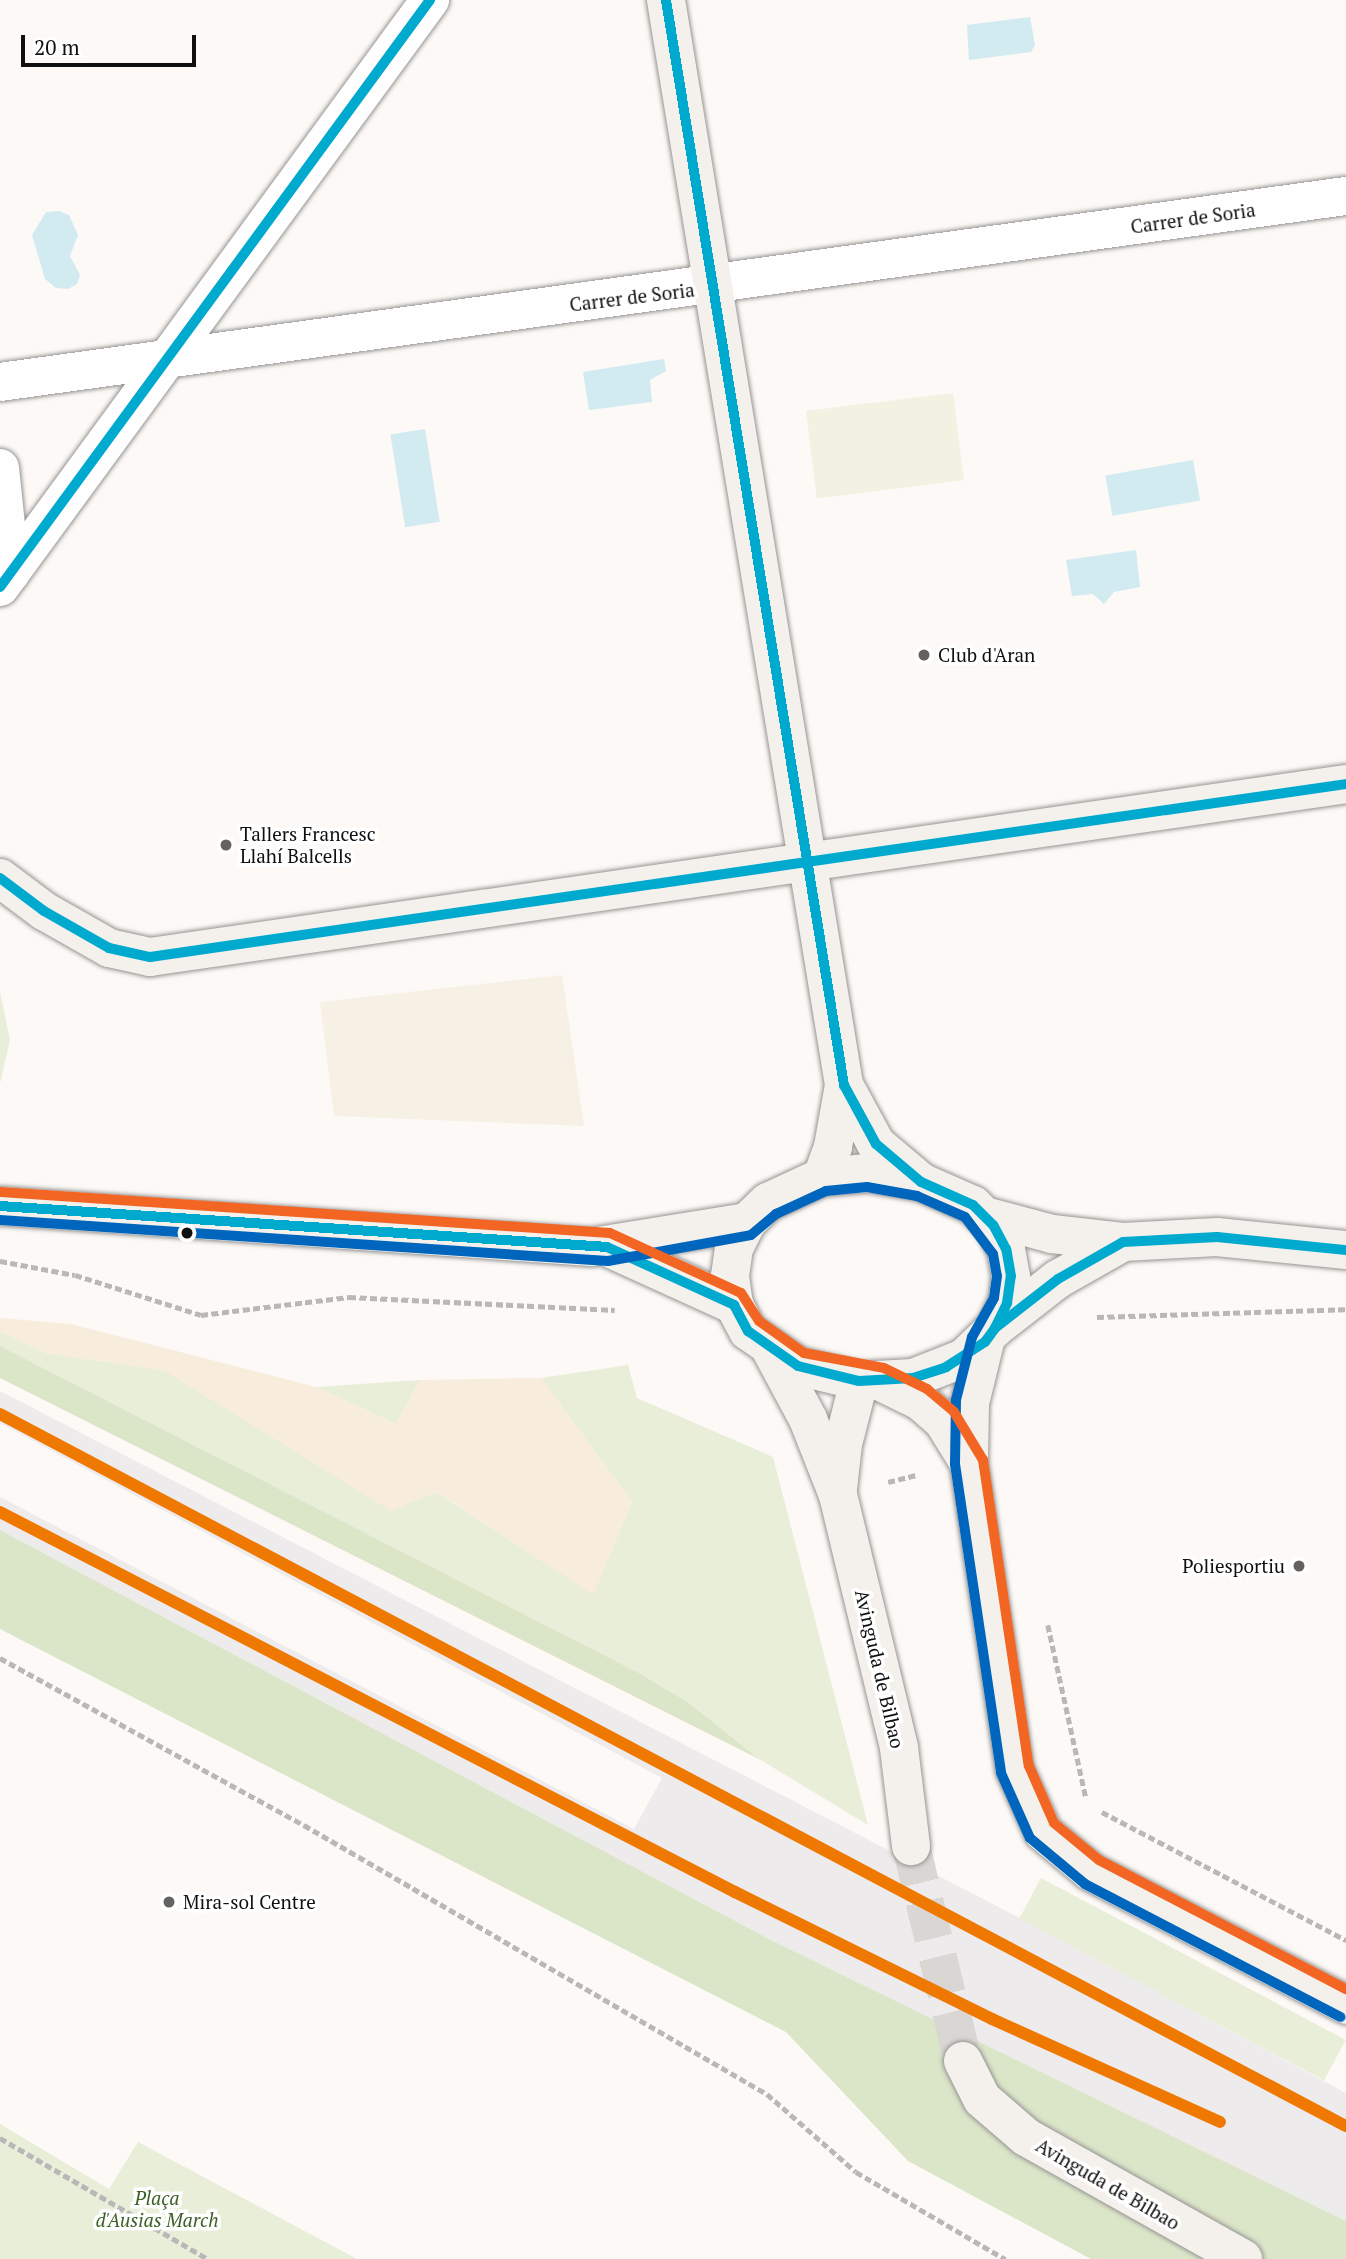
<!DOCTYPE html>
<html>
<head>
<meta charset="utf-8">
<style>
	body { margin:0 }
	#map { position:relative; width:1346px; height:2259px; overflow:hidden; background:#fcf9f6; font-family:"PT Serif",serif }
	div>[style] { position:absolute }
	.industrial>* { inset:0; background:#eeebec }
	.farmland>* { inset:0; background:#f6f1e4 }
	.green>* { inset:0; background:#e9eed9; transform-origin:0 0 }
	.forest>* { inset:0; background:#dbe5c8 }
	.sand>* { inset:0; background:#f8ecdc }
	.pitch>* { inset:0; background:#f1f2e2; transform-origin:0 0 }
	.water>* { inset:0; background:#d1ebf1; transform-origin:0 0 }
	.street-tunnel>* { height:38px; margin-top:-19px; transform-origin:0; background:repeating-linear-gradient(90deg,#d9d6d4 0 38px,transparent 0 57px) }
	.path>* { height:4.5px; margin-top:-2.25px; transform-origin:0; background:repeating-linear-gradient(90deg,#b9b8b8 0 7px,transparent 0 10.5px) }
	.roads { filter:drop-shadow(0 0 2px #969594) drop-shadow(0 0 2px #969594) }
	.street>* { height:38px; margin:-19px; padding:0 19px; transform-origin:19px; border-radius:19px; background:#fffefe }
	.secondary>* { height:38px; margin:-19px; padding:0 19px; transform-origin:19px; border-radius:19px; background:#f4f1ec }
	.bus-1>* { height:10px; margin:-5px; padding:0 5px; transform-origin:5px; border-radius:5px; background:#00a9ce }
	.bus-2>* { height:10px; margin:-5px; padding:0 5px; transform-origin:5px; border-radius:5px; background:#0065bd }
	.bus-3>* { height:10px; margin:-5px; padding:0 5px; transform-origin:5px; border-radius:5px; background:#f26522 }
	.rail-1>* { height:12px; margin:-6px; padding:0 6px; transform-origin:6px; border-radius:6px; background:#ef7900 }
	.dots>* { width:19px; height:19px; translate:-50% -50%; box-sizing:border-box; border:4px solid #fff; border-radius:50% }
	span { translate:-50% -50%; white-space:nowrap; text-align:center; line-height:1.15; -webkit-text-stroke:7px #fff; paint-order:stroke }
	.street-label { font-size:19px; color:#101010 }
	.poi-label { font-size:19px; color:#101010 }
	.left { translate:0 -50%; text-align:left }
	.right { translate:-100% -50%; text-align:right }
	.park-label { font-size:19px; color:#3c6027; font-style:italic }
	.scale { position:absolute; left:21px; top:35px; width:175px; height:32px; box-sizing:border-box; border:4px solid #101010; border-top:0; padding-left:9px; font-size:21px; line-height:24px; white-space:nowrap; color:#101010; -webkit-text-stroke:5px #fff; paint-order:stroke }
</style>
</head>
<body>
<div id="map">
	<div class="industrial">
		<i style="clip-path:polygon(0 1391px,1014px 1915px,1346px 2093px,1346px 2221px,771px 1940px,0 1530px,0 1497px,634px 1829px,662px 1778px,0 1423px)"></i>
	</div>
	<div class="farmland">
		<i style="clip-path:polygon(562px 975px,584px 1126px,334px 1116px,320px 1002px)"></i>
	</div>
	<div class="green">
		<i style="clip-path:polygon(0 992px,10px 1040px,0 1083px)"></i>
		<i style="clip-path:polygon(0 1331px,45px 1353px,163px 1370px,436px 1492px,593px 1594px,632px 1502px,541px 1378px,628px 1365px,637px 1398px,773px 1457px,868px 1825px,759px 1759px,689px 1703px,639px 1673px,0 1346px)"></i>
		<i style="clip-path:polygon(420px 1380px,396px 1424px,316px 1387px)"></i>
		<i style="left:1041px;top:1878px;width:345px;height:46px;rotate:28deg"></i>
		<i style="clip-path:polygon(0 2124px,109px 2189px,138px 2142px,357px 2259px,0 2259px)"></i>
	</div>
	<div class="forest">
		<i style="clip-path:polygon(0 1346px,639px 1673px,689px 1703px,759px 1759px,0 1378px)"></i>
		<i style="clip-path:polygon(0 1530px,771px 1940px,1346px 2221px,1346px 2259px,1091px 2259px,908px 2161px,786px 2032px,0 1629px)"></i>
	</div>
	<div class="sand">
		<i style="clip-path:polygon(0 1318px,71px 1324px,316px 1387px,396px 1424px,420px 1380px,541px 1378px,632px 1502px,593px 1595px,437px 1492px,391px 1511px,163px 1370px,45px 1353px,0 1331px)"></i>
	</div>
	<div class="pitch">
		<i style="left:953px;top:393px;width:88px;height:148px;rotate:83deg"></i>
	</div>
	<div class="water">
		<i style="clip-path:polygon(1030px 17px,1035px 45px,1031px 52px,969px 60px,967px 25px)"></i>
		<i style="clip-path:polygon(59px 211px,69px 215px,78px 235px,70px 256px,80px 275px,77px 284px,68px 289px,56px 288px,45px 279px,32px 235px,46px 212px)"></i>
		<i style="clip-path:polygon(664px 359px,666px 371px,650px 380px,652px 402px,589px 410px,583px 372px)"></i>
		<i style="left:425px;top:429px;width:94px;height:35px;rotate:81deg"></i>
		<i style="left:1193px;top:460px;width:41px;height:89px;rotate:80deg"></i>
		<i style="clip-path:polygon(1136px 550px,1140px 587px,1114px 592px,1104px 604px,1093px 594px,1072px 596px,1066px 560px)"></i>
	</div>
	<div class="street-tunnel">
		<i style="left:911px;top:1846px;width:221px;rotate:76.4deg"></i>
	</div>
	<div class="path">
		<i style="left:0;top:1261px;width:76px;rotate:10.6deg"></i>
		<i style="left:75px;top:1275px;width:132px;rotate:17.6deg"></i>
		<i style="left:201px;top:1315px;width:149px;rotate:-6.9deg"></i>
		<i style="left:349px;top:1297px;width:266px;rotate:2.8deg"></i>
		<i style="left:1097px;top:1317px;width:249px;rotate:-1.8deg"></i>
		<i style="left:888px;top:1482px;width:30px;rotate:-14deg"></i>
		<i style="left:1048px;top:1625px;width:177px;rotate:77.6deg"></i>
		<i style="left:0;top:1658px;width:347px;rotate:28.8deg"></i>
		<i style="left:304px;top:1825px;width:535px;rotate:30.16deg"></i>
		<i style="left:767px;top:2094px;width:118px;rotate:41.2deg"></i>
		<i style="left:856px;top:2172px;width:173px;rotate:30.3deg"></i>
		<i style="left:1102px;top:1812px;width:276px;rotate:27.7deg"></i>
		<i style="left:0;top:2138px;width:241px;rotate:30.2deg"></i>
	</div>
	<div class="roads">
		<div class="street">
			<i style="left:0;top:382px;width:1359px;rotate:-7.87deg"></i>
			<i style="left:0;top:468px;width:105px;rotate:84deg"></i>
			<i style="left:0;top:587px;width:728px;rotate:-53.78deg"></i>
		</div>
		<div class="secondary">
			<i style="left:666px;top:0;width:1100px;rotate:80.68deg"></i>
			<i style="left:844px;top:1085px;width:63px;rotate:100.1deg"></i>
			<i style="left:833px;top:1147px;width:32px;rotate:110deg"></i>
			<i style="left:0;top:878px;width:55px;rotate:36.9deg"></i>
			<i style="left:44px;top:911px;width:75px;rotate:29.6deg"></i>
			<i style="left:109px;top:948px;width:42px;rotate:12.4deg"></i>
			<i style="left:150px;top:957px;width:1208px;rotate:-8.23deg"></i>
			<i style="left:844px;top:1085px;width:67px;rotate:61.5deg"></i>
			<i style="left:876px;top:1144px;width:59px;rotate:40.2deg"></i>
			<i style="left:868px;top:1173px;width:54px;rotate:9.6deg"></i>
			<i style="left:921px;top:1182px;width:57px;rotate:23.9deg"></i>
			<i style="left:973px;top:1205px;width:28px;rotate:45deg"></i>
			<i style="left:993px;top:1225px;width:27px;rotate:62deg"></i>
			<i style="left:1006px;top:1249px;width:27px;rotate:80deg"></i>
			<i style="left:1011px;top:1276px;width:27px;rotate:98deg"></i>
			<i style="left:1007px;top:1303px;width:28px;rotate:116deg"></i>
			<i style="left:995px;top:1328px;width:43px;rotate:135.9deg"></i>
			<i style="left:964px;top:1358px;width:55px;rotate:158.6deg"></i>
			<i style="left:913px;top:1378px;width:54px;rotate:176.8deg"></i>
			<i style="left:859px;top:1381px;width:63px;rotate:-166.2deg"></i>
			<i style="left:798px;top:1366px;width:61px;rotate:-145deg"></i>
			<i style="left:748px;top:1331px;width:30px;rotate:-118deg"></i>
			<i style="left:734px;top:1305px;width:29px;rotate:-98deg"></i>
			<i style="left:730px;top:1276px;width:28px;rotate:-82deg"></i>
			<i style="left:734px;top:1248px;width:29px;rotate:-63deg"></i>
			<i style="left:747px;top:1222px;width:29px;rotate:-44deg"></i>
			<i style="left:768px;top:1202px;width:60px;rotate:-24.8deg"></i>
			<i style="left:822px;top:1177px;width:46px;rotate:-5deg"></i>
			<i style="left:0;top:1206px;width:593px;rotate:3.96deg"></i>
			<i style="left:592px;top:1247px;width:157px;rotate:-9.2deg"></i>
			<i style="left:985px;top:1216px;width:69px;rotate:15deg"></i>
			<i style="left:1052px;top:1234px;width:71px;rotate:6.4deg"></i>
			<i style="left:1123px;top:1242px;width:94px;rotate:-3deg"></i>
			<i style="left:1217px;top:1237px;width:130px;rotate:5.8deg"></i>
			<i style="left:607px;top:1247px;width:140px;rotate:24.5deg"></i>
			<i style="left:995px;top:1328px;width:80px;rotate:-37.9deg"></i>
			<i style="left:1058px;top:1279px;width:75px;rotate:-29.6deg"></i>
			<i style="left:985px;top:1342px;width:63px;rotate:103.8deg"></i>
			<i style="left:970px;top:1403px;width:60px;rotate:91deg"></i>
			<i style="left:969px;top:1463px;width:310px;rotate:81.5deg"></i>
			<i style="left:1015px;top:1770px;width:68px;rotate:65.7deg"></i>
			<i style="left:1043px;top:1832px;width:62px;rotate:39.8deg"></i>
			<i style="left:1091px;top:1872px;width:288px;rotate:27.5deg"></i>
			<i style="left:771px;top:1350px;width:78px;rotate:61.8deg"></i>
			<i style="left:808px;top:1419px;width:82px;rotate:68.5deg"></i>
			<i style="left:838px;top:1495px;width:260px;rotate:76.4deg"></i>
			<i style="left:899px;top:1748px;width:99px;rotate:83deg"></i>
			<i style="left:881px;top:1382px;width:43px;rotate:26deg"></i>
			<i style="left:920px;top:1401px;width:30px;rotate:41deg"></i>
			<i style="left:943px;top:1421px;width:49px;rotate:58.2deg"></i>
			<i style="left:838px;top:1489px;width:45px;rotate:-83.7deg"></i>
			<i style="left:843px;top:1444px;width:65px;rotate:-75.7deg"></i>
			<i style="left:963px;top:2061px;width:42px;rotate:63.4deg"></i>
			<i style="left:982px;top:2099px;width:58px;rotate:40.8deg"></i>
			<i style="left:1026px;top:2137px;width:249px;rotate:29.3deg"></i>
		</div>
	</div>
	<div class="bus-1">
		<i style="left:0;top:587px;width:728px;rotate:-53.78deg"></i>
		<i style="left:0;top:878px;width:55px;rotate:36.9deg"></i>
		<i style="left:44px;top:911px;width:75px;rotate:29.6deg"></i>
		<i style="left:109px;top:948px;width:42px;rotate:12.4deg"></i>
		<i style="left:150px;top:957px;width:1208px;rotate:-8.23deg"></i>
		<i style="left:0;top:1206px;width:608px;rotate:3.86deg"></i>
		<i style="left:607px;top:1247px;width:140px;rotate:24.5deg"></i>
		<i style="left:734px;top:1305px;width:30px;rotate:62deg"></i>
		<i style="left:748px;top:1331px;width:61px;rotate:35deg"></i>
		<i style="left:798px;top:1366px;width:63px;rotate:13.8deg"></i>
		<i style="left:859px;top:1381px;width:54px;rotate:-3.2deg"></i>
		<i style="left:913px;top:1378px;width:35px;rotate:-18deg"></i>
		<i style="left:946px;top:1367px;width:46px;rotate:-32.7deg"></i>
		<i style="left:985px;top:1342px;width:17px;rotate:-54deg"></i>
		<i style="left:995px;top:1328px;width:28px;rotate:-64deg"></i>
		<i style="left:1007px;top:1303px;width:27px;rotate:-82deg"></i>
		<i style="left:1011px;top:1276px;width:27px;rotate:-100deg"></i>
		<i style="left:1006px;top:1249px;width:27px;rotate:-118deg"></i>
		<i style="left:993px;top:1225px;width:28px;rotate:-135deg"></i>
		<i style="left:973px;top:1205px;width:57px;rotate:-156.1deg"></i>
		<i style="left:921px;top:1182px;width:59px;rotate:-139.8deg"></i>
		<i style="left:876px;top:1144px;width:67px;rotate:-118.5deg"></i>
		<i style="left:844px;top:1085px;width:1100px;rotate:-99.32deg"></i>
		<i style="left:995px;top:1328px;width:80px;rotate:-37.9deg"></i>
		<i style="left:1058px;top:1279px;width:75px;rotate:-29.6deg"></i>
		<i style="left:1123px;top:1242px;width:94px;rotate:-3deg"></i>
		<i style="left:1217px;top:1237px;width:130px;rotate:5.8deg"></i>
	</div>
	<div class="bus-2">
		<i style="left:0;top:1220px;width:609px;rotate:3.86deg"></i>
		<i style="left:608px;top:1261px;width:145px;rotate:-10.3deg"></i>
		<i style="left:751px;top:1235px;width:33px;rotate:-40deg"></i>
		<i style="left:776px;top:1214px;width:55px;rotate:-24.7deg"></i>
		<i style="left:826px;top:1191px;width:41px;rotate:-5.6deg"></i>
		<i style="left:867px;top:1187px;width:51px;rotate:10.2deg"></i>
		<i style="left:917px;top:1196px;width:52px;rotate:23.6deg"></i>
		<i style="left:965px;top:1217px;width:46px;rotate:52.9deg"></i>
		<i style="left:993px;top:1254px;width:22px;rotate:80deg"></i>
		<i style="left:997px;top:1276px;width:22px;rotate:98deg"></i>
		<i style="left:994px;top:1298px;width:45px;rotate:119.4deg"></i>
		<i style="left:972px;top:1337px;width:65px;rotate:104.3deg"></i>
		<i style="left:956px;top:1400px;width:64px;rotate:90.9deg"></i>
		<i style="left:955px;top:1464px;width:312px;rotate:81.5deg"></i>
		<i style="left:1001px;top:1773px;width:71px;rotate:66deg"></i>
		<i style="left:1030px;top:1838px;width:72px;rotate:39.9deg"></i>
		<i style="left:1085px;top:1884px;width:288px;rotate:27.5deg"></i>
	</div>
	<div class="bus-3">
		<i style="left:1px;top:1192px;width:610px;rotate:3.85deg"></i>
		<i style="left:610px;top:1233px;width:144px;rotate:24.6deg"></i>
		<i style="left:741px;top:1293px;width:33px;rotate:57deg"></i>
		<i style="left:759px;top:1321px;width:55px;rotate:35.4deg"></i>
		<i style="left:804px;top:1353px;width:81px;rotate:10.6deg"></i>
		<i style="left:884px;top:1368px;width:48px;rotate:26deg"></i>
		<i style="left:927px;top:1389px;width:35px;rotate:40deg"></i>
		<i style="left:954px;top:1412px;width:56px;rotate:58.9deg"></i>
		<i style="left:983px;top:1460px;width:309px;rotate:81.5deg"></i>
		<i style="left:1029px;top:1766px;width:62px;rotate:66.3deg"></i>
		<i style="left:1054px;top:1823px;width:58px;rotate:39.4deg"></i>
		<i style="left:1099px;top:1860px;width:279px;rotate:27.6deg"></i>
	</div>
	<div class="rail-1">
		<i style="left:0;top:1414px;width:1523px;rotate:27.88deg"></i>
		<i style="left:0;top:1512px;width:827px;rotate:27.34deg"></i>
		<i style="left:735px;top:1892px;width:287px;rotate:26.3deg"></i>
		<i style="left:992px;top:2019px;width:250px;rotate:24.3deg"></i>
	</div>
	<div class="dots">
		<i style="left:924px;top:655px;background:#636260"></i>
		<i style="left:226px;top:845px;background:#636260"></i>
		<i style="left:187px;top:1233px;background:#101010"></i>
		<i style="left:1299px;top:1566px;background:#636260"></i>
		<i style="left:169px;top:1902px;background:#636260"></i>
	</div>
	<div class="street-label">
		<span style="left:1193px;top:218px;rotate:-8deg">Carrer de Soria</span>
		<span style="left:632px;top:297px;rotate:-7deg">Carrer de Soria</span>
		<span style="left:880px;top:1669px;rotate:77deg">Avinguda de Bilbao</span>
		<span style="left:1108px;top:2184px;rotate:30deg">Avinguda de Bilbao</span>
	</div>
	<div class="poi-label">
		<span class="left" style="left:938px;top:655px">Club d'Aran</span>
		<span class="left" style="left:240px;top:845px">Tallers Francesc<br>Llahí Balcells</span>
		<span class="right" style="left:1285px;top:1566px">Poliesportiu</span>
		<span class="left" style="left:183px;top:1902px">Mira-sol Centre</span>
	</div>
	<div class="park-label">
		<span style="left:157px;top:2209px">Plaça<br>d'Ausias March</span>
	</div>
	<div class="scale">20 m</div>
</div>
</body>
</html>
